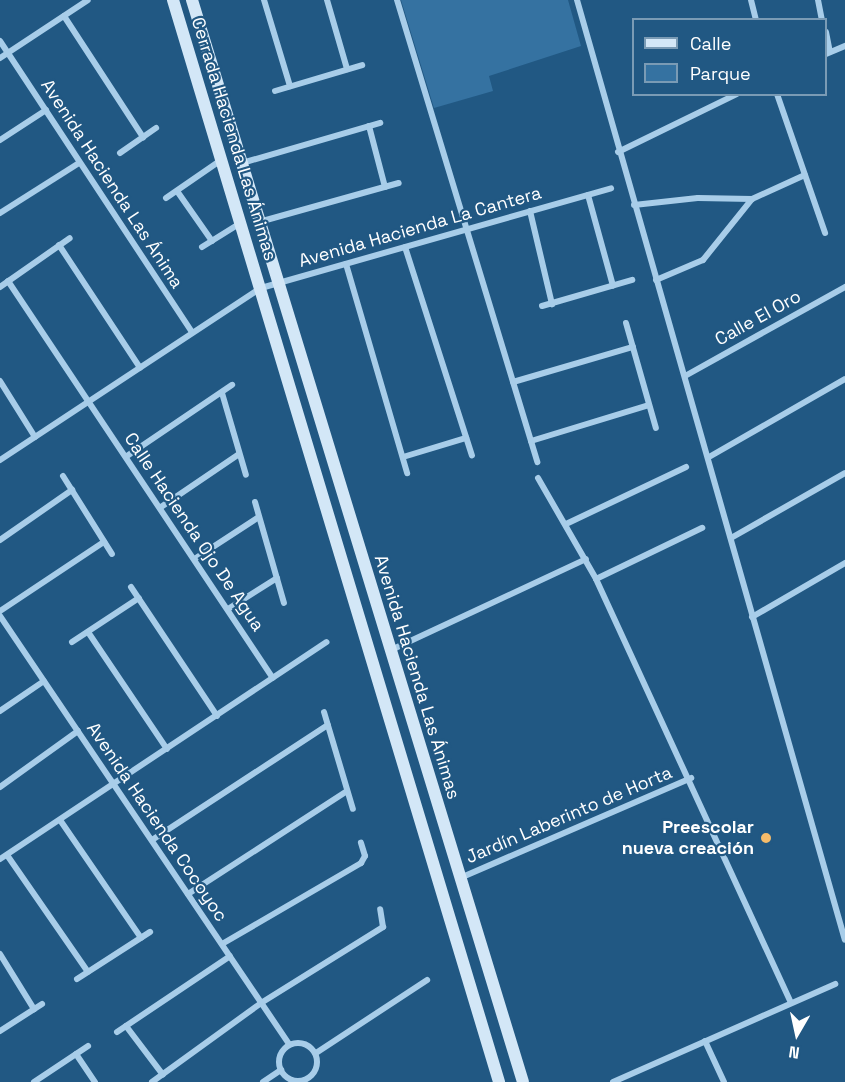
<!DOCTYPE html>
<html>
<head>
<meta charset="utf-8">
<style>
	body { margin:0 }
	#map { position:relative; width:845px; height:1082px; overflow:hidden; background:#215883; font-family:"Space Grotesk",sans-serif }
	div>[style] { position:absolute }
	.green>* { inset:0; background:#3572a1 }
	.street>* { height:6px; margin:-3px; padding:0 3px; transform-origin:3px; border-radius:3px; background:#a8cde9 }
	.street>.ring { margin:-3px; padding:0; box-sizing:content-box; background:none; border:6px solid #a8cde9; border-radius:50% }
	.secondary>* { height:12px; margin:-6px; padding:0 6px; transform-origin:6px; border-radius:6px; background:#d3e7f7 }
	.dots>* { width:16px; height:16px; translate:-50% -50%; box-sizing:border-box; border:3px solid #215883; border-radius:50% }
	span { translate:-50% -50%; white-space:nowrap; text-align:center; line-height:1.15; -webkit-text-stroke:4.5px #215883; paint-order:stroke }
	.street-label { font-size:18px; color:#fff }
	.poi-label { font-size:18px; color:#fff; font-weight:700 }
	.right { translate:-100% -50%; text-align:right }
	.legend { position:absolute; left:632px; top:18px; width:195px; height:78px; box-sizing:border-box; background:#215883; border:2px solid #7a9bb5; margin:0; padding:8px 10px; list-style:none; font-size:18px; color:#fff }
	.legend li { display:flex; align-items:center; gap:12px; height:30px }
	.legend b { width:30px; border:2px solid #7a9bb5 }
	.north { position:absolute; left:767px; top:1004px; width:60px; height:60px; -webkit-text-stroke:4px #215883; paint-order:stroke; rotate:189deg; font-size:16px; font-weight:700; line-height:24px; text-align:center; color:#fff }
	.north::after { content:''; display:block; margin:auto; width:21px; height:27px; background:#fff; clip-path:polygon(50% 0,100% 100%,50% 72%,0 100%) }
</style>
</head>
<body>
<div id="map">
	<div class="green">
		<i style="clip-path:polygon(401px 0,568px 0,581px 46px,489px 76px,493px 91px,434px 108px)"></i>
	</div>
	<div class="street">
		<i style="left:264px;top:0;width:90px;rotate:73.2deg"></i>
		<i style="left:327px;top:0;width:72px;rotate:73.8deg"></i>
		<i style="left:397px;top:0;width:483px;rotate:73.1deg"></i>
		<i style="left:577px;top:0;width:977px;rotate:74.09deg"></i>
		<i style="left:751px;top:0;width:21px;rotate:76deg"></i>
		<i style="left:818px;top:0;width:20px;rotate:79deg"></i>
		<i style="left:64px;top:16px;width:145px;rotate:56.9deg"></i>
		<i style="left:826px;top:32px;width:20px;rotate:79deg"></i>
		<i style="left:0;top:41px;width:347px;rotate:56.6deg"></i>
		<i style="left:826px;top:54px;width:21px;rotate:-23deg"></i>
		<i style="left:0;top:58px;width:105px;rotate:-33.4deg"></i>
		<i style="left:275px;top:91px;width:91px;rotate:-16.6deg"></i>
		<i style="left:777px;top:94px;width:147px;rotate:70.9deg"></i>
		<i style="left:369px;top:126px;width:63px;rotate:75.3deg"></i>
		<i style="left:0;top:140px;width:55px;rotate:-33.1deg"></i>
		<i style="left:618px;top:152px;width:132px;rotate:-26deg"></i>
		<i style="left:120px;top:153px;width:44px;rotate:-34.8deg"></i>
		<i style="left:242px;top:163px;width:144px;rotate:-16.2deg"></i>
		<i style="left:177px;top:191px;width:61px;rotate:55deg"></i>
		<i style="left:588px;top:195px;width:94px;rotate:74.6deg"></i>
		<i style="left:166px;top:198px;width:67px;rotate:-34.6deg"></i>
		<i style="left:634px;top:205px;width:64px;rotate:-6.2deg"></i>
		<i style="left:698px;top:198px;width:54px;rotate:1.1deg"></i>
		<i style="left:530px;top:211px;width:96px;rotate:76.7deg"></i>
		<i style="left:0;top:213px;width:93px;rotate:-32.3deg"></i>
		<i style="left:259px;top:222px;width:145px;rotate:-15.6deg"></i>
		<i style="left:59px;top:245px;width:147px;rotate:56.6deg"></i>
		<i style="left:202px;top:247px;width:44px;rotate:-31.9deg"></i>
		<i style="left:405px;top:247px;width:219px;rotate:72.2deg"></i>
		<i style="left:346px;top:264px;width:218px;rotate:73.7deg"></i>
		<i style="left:656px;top:280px;width:51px;rotate:-23.1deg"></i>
		<i style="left:703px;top:260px;width:78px;rotate:-51.2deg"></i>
		<i style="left:752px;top:199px;width:58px;rotate:-24.4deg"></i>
		<i style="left:8px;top:281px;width:477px;rotate:56.3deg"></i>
		<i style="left:0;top:287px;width:85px;rotate:-35deg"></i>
		<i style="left:542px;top:306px;width:94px;rotate:-16.1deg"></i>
		<i style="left:626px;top:323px;width:109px;rotate:74.1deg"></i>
		<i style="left:685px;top:376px;width:183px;rotate:-29.1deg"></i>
		<i style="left:0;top:381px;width:66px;rotate:58deg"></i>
		<i style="left:513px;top:382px;width:125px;rotate:-16.3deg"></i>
		<i style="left:222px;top:393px;width:85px;rotate:73.7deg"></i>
		<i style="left:531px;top:441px;width:123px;rotate:-17deg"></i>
		<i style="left:127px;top:456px;width:127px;rotate:-34.1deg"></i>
		<i style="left:403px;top:457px;width:66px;rotate:-16.8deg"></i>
		<i style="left:709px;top:457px;width:157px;rotate:-29.8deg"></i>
		<i style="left:0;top:460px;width:313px;rotate:-33.4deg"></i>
		<i style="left:261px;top:288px;width:364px;rotate:-15.9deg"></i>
		<i style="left:63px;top:476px;width:92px;rotate:57.9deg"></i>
		<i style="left:538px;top:478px;width:116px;rotate:60.1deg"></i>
		<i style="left:596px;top:579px;width:466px;rotate:65.3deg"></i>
		<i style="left:255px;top:502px;width:105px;rotate:74deg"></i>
		<i style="left:161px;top:507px;width:94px;rotate:-34.2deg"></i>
		<i style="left:566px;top:524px;width:133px;rotate:-25.4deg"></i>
		<i style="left:731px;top:538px;width:131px;rotate:-29.7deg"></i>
		<i style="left:0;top:540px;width:88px;rotate:-34.8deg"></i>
		<i style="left:196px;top:558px;width:75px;rotate:-33.1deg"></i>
		<i style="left:596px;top:579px;width:118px;rotate:-25.7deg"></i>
		<i style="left:131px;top:587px;width:155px;rotate:56.3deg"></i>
		<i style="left:228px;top:609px;width:58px;rotate:-32.3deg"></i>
		<i style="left:0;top:611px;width:125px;rotate:-33.6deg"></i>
		<i style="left:0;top:616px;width:516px;rotate:55.97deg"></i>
		<i style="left:752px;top:617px;width:108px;rotate:-30.1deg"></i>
		<i style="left:88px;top:632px;width:141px;rotate:56deg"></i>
		<i style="left:72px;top:642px;width:80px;rotate:-33.3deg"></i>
		<i style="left:391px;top:650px;width:215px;rotate:-25deg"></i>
		<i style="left:0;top:711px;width:53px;rotate:-34.3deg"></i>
		<i style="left:324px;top:712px;width:101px;rotate:73.4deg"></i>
		<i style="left:0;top:787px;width:96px;rotate:-35.7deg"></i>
		<i style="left:60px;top:820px;width:143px;rotate:55.5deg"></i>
		<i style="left:152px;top:840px;width:210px;rotate:-33.2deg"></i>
		<i style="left:7px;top:855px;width:142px;rotate:55.3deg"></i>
		<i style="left:0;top:859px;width:392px;rotate:-33.6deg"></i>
		<i style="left:460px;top:878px;width:252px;rotate:-23.4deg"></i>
		<i style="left:188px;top:894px;width:189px;rotate:-32.9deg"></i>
		<i style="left:222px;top:944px;width:161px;rotate:-30.2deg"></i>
		<i style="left:361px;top:863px;width:8px;rotate:-60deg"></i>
		<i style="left:365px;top:856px;width:14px;rotate:-107deg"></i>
		<i style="left:0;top:954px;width:65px;rotate:58.3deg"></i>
		<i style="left:77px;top:979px;width:87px;rotate:-32.8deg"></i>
		<i style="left:126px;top:1026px;width:61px;rotate:52.9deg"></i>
		<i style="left:0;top:1031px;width:50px;rotate:-32.7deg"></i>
		<i style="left:117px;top:1032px;width:136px;rotate:-33.9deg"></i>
		<i style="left:705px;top:1041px;width:45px;rotate:65.1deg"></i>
		<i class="ring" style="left:279px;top:1043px;width:32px;height:32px"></i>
		<i style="left:316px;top:1053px;width:133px;rotate:-33.3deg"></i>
		<i style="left:76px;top:1054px;width:34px;rotate:56deg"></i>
		<i style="left:34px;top:1082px;width:65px;rotate:-33.7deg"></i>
		<i style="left:152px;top:1082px;width:135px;rotate:-35.9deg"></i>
		<i style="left:261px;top:1003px;width:144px;rotate:-31.9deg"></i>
		<i style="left:383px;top:927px;width:18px;rotate:-99deg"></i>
		<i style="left:263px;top:1082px;width:22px;rotate:-34deg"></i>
		<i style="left:613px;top:1082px;width:243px;rotate:-23.8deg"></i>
	</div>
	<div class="secondary">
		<i style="left:173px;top:0;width:1130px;rotate:73.23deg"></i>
		<i style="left:192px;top:0;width:1131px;rotate:72.99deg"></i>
	</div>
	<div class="dots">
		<i style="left:766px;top:838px;background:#f6bc6a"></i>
	</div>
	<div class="street-label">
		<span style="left:234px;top:139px;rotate:73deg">Cerrada Hacienda Las Ánimas</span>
		<span style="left:112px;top:184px;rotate:57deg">Avenida Hacienda Las Ánima</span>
		<span style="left:420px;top:227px;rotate:-16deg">Avenida Hacienda La Cantera</span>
		<span style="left:758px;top:318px;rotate:-29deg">Calle El Oro</span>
		<span style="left:194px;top:532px;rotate:56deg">Calle Hacienda Ojo De Agua</span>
		<span style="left:417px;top:677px;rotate:73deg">Avenida Hacienda Las Ánimas</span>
		<span style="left:569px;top:815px;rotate:-23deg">Jardín Laberinto de Horta</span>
		<span style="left:157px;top:822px;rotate:56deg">Avenida Hacienda Cocoyoc</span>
	</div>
	<div class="poi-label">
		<span class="right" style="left:754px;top:838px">Preescolar<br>nueva creación</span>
	</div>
	<ul class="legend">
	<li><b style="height:8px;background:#d3e7f7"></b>Calle</li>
	<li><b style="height:16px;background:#3572a1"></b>Parque</li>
	</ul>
	<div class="north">N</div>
</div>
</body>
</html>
